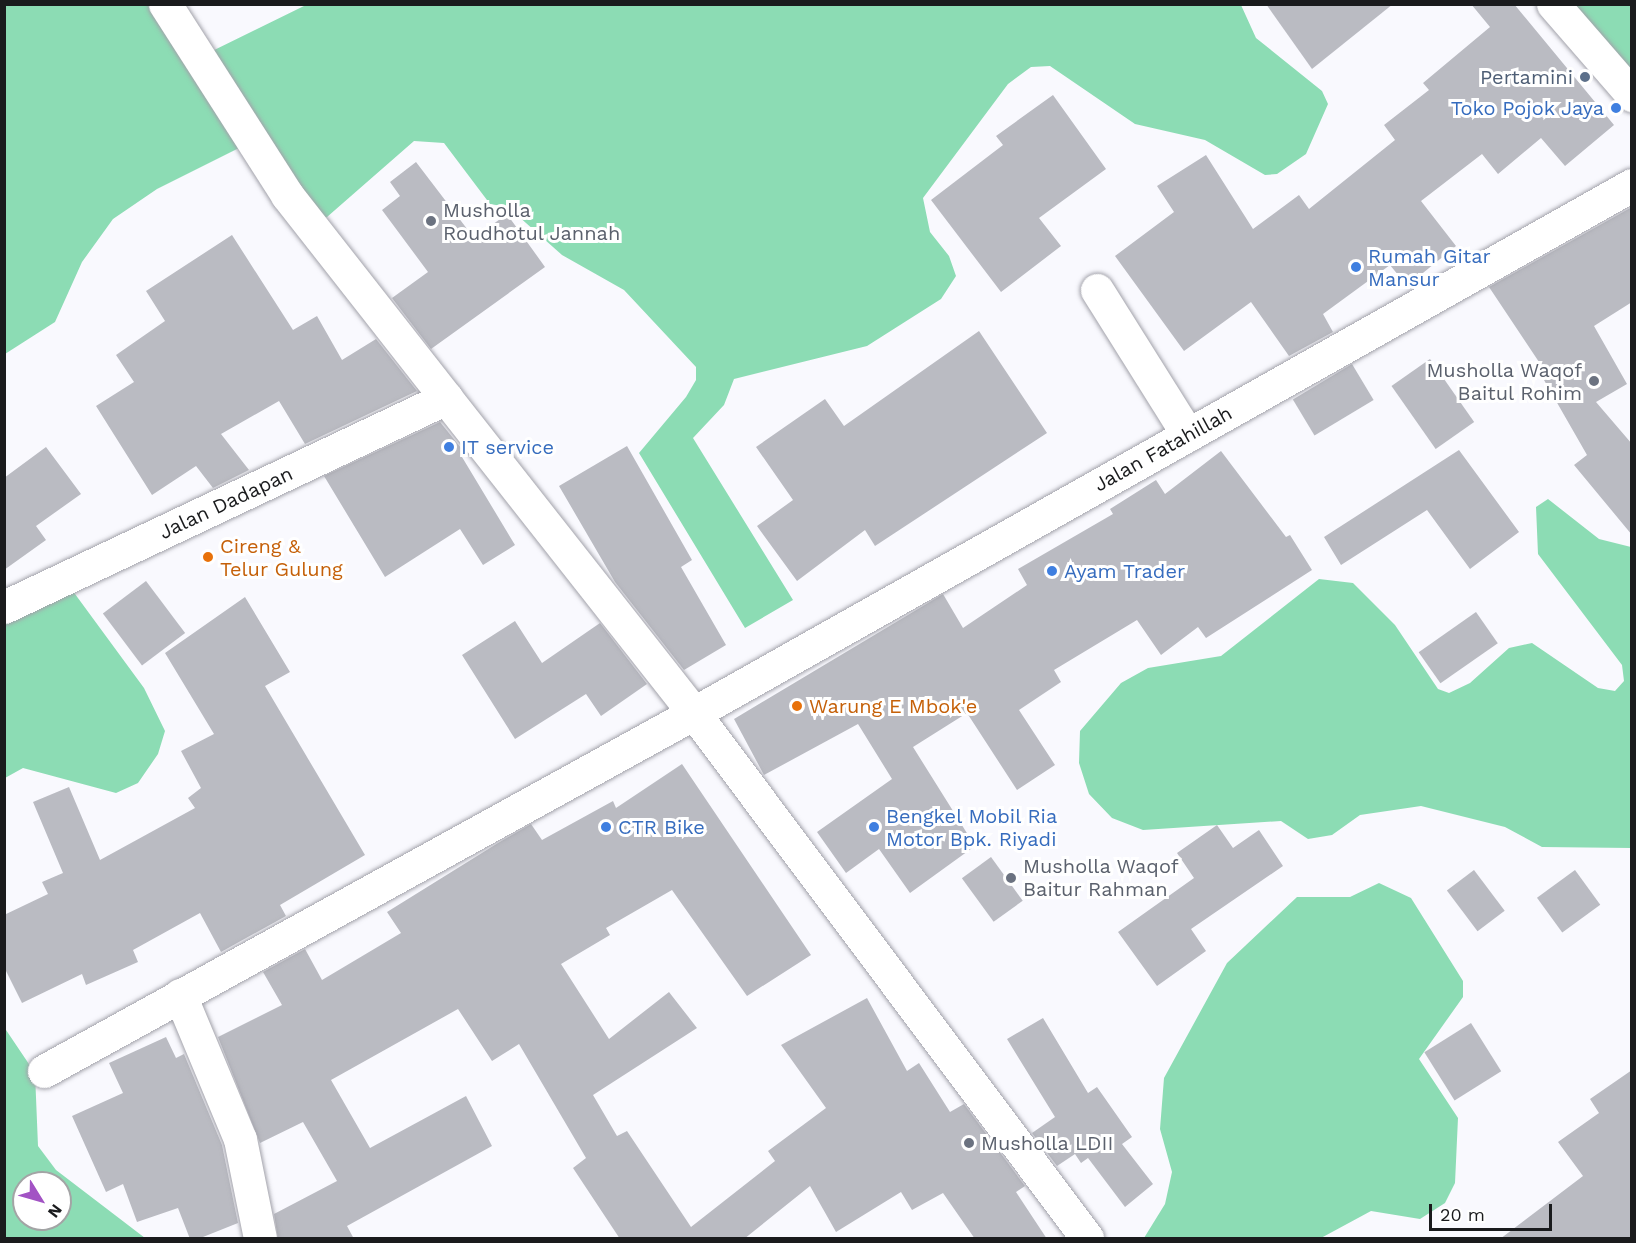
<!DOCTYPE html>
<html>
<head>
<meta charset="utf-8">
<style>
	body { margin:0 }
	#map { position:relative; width:1636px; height:1243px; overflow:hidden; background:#f9f9fe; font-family:"Work Sans",sans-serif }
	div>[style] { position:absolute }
	.green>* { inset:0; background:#8cdcb4 }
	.building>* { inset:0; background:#babbc2; transform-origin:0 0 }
	.roads { filter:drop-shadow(0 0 2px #a2a2aa) drop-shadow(0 0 2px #a2a2aa) }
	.street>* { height:33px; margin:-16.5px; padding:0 16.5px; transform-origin:16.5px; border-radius:16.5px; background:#fff }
	.secondary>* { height:33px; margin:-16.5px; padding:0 16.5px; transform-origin:16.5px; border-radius:16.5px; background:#fff }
	.dots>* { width:16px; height:16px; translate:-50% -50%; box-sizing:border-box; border:3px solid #fff; border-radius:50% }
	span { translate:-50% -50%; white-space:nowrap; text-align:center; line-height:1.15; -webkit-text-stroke:6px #fff; paint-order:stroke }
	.service-label { font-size:20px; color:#4e5e75 }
	.right { translate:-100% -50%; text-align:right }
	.shop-label { font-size:20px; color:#366cbe }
	.left { translate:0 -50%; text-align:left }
	.worship-label { font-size:20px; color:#5b616d }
	.street-label { font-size:20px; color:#1a1b1d }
	.food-label { font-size:20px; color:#c56008 }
	.frame { position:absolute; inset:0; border:6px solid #1a1b1d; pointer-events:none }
	.north { position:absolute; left:12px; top:1171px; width:60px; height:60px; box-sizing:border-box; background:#fff; border:2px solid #a3a4a5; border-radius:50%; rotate:127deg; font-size:16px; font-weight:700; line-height:24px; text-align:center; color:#1a1b1d }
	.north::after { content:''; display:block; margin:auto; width:21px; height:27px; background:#a253c4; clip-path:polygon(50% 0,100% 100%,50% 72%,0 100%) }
	.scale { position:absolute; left:1429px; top:1204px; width:123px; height:27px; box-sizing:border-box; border:3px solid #1a1b1d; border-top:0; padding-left:8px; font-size:18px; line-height:21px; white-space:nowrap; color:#1a1b1d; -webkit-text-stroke:4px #fff; paint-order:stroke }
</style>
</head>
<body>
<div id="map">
	<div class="green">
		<i style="clip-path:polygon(5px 5px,164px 5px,200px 57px,306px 5px,1241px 5px,1256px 38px,1322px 91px,1328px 104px,1306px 154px,1277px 174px,1265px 175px,1205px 140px,1135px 124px,1050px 66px,1031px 67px,1008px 84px,923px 198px,930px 232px,949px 256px,956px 276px,941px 299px,867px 346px,734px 379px,724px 405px,693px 438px,793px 600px,745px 628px,639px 453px,686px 397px,696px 380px,696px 367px,624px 290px,562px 255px,508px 207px,490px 204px,444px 143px,414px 141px,327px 217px,307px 221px,253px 141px,157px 189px,113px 219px,82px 262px,55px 322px,5px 354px)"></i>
		<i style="clip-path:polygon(1554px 5px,1631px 5px,1631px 95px)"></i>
		<i style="clip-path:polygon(1548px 499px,1599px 539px,1631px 547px,1631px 848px,1542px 847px,1505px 827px,1421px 806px,1360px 815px,1332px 835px,1308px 839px,1281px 821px,1143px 830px,1112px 818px,1089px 794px,1079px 763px,1080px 731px,1121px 683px,1148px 668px,1221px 656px,1319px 579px,1353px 583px,1395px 625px,1438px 689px,1449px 693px,1470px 683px,1509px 648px,1532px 643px,1598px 688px,1615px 691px,1624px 681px,1622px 665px,1538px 554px,1536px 507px)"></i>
		<i style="clip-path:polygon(64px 579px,144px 688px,165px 731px,158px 754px,138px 783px,116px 793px,23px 768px,5px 778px,4px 607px)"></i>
		<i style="clip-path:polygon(1379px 883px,1411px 898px,1463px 981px,1463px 997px,1419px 1059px,1458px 1118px,1455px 1183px,1445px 1203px,1420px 1219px,1371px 1211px,1321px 1238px,1144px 1238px,1165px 1204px,1172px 1172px,1160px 1129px,1164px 1078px,1227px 963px,1297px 897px,1350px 897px)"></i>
		<i style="clip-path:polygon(evenodd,4px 1027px,35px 1073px,38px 1146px,56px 1170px,145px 1238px,5px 1238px,4px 1027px,24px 1183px,60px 1183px,60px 1219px,24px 1219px,24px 1183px)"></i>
	</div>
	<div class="building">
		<i style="clip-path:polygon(1266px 4px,1393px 4px,1312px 69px)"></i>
		<i style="clip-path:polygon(1471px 4px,1514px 4px,1614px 125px,1565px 166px,1541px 138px,1498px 174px,1482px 154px,1421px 201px,1456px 246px,1407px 286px,1390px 265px,1323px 314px,1333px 332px,1289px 356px,1251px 302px,1184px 351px,1115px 256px,1174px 212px,1157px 186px,1206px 155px,1253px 229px,1299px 195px,1309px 209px,1395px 140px,1384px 125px,1429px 90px,1423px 83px,1490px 27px)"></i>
		<i style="clip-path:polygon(1053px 95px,1106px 169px,1039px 218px,1061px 246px,1001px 292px,931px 200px,1003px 145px,996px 136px)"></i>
		<i style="clip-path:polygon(416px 162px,474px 238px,507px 214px,545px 267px,431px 349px,392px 298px,428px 272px,382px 210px,400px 196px,390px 182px)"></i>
		<i style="clip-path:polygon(1632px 207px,1632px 302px,1594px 326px,1627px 384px,1596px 402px,1632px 444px,1632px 535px,1574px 465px,1587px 455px,1544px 380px,1549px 377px,1489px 287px)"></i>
		<i style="clip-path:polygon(232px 235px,293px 330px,317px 316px,342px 360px,376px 339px,417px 391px,305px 444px,279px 401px,221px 434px,249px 470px,213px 488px,196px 466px,152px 495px,96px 406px,134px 382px,116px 355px,165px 321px,146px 291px)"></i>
		<i style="clip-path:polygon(979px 331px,1047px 433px,875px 546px,865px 530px,797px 581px,757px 526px,793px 500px,756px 447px,825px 399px,844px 426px)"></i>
		<i style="left:1430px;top:359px;width:77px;height:47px;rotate:55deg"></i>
		<i style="left:1352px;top:364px;width:42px;height:69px;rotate:59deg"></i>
		<i style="clip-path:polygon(440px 422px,466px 454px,462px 457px,515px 545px,483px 565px,460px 529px,385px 577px,324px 476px)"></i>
		<i style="clip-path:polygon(627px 446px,692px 560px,681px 567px,726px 645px,684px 670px,615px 582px,559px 486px)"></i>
		<i style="clip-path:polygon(46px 447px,81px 494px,36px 526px,46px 540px,4px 570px,4px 478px)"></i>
		<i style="clip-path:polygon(1459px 450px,1519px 532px,1470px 569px,1427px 510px,1341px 565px,1324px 537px)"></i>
		<i style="clip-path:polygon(1221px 451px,1286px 537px,1290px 535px,1312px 570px,1206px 638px,1198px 627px,1161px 655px,1137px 620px,1054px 670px,1061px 682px,1019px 710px,1055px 765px,1017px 790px,967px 713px,913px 747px,975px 846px,910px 893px,879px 849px,846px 873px,817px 832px,892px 779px,858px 724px,764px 775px,734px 719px,943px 594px,963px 628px,1027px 585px,1018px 569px,1113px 514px,1110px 509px,1156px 480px,1165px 494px)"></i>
		<i style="left:146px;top:581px;width:65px;height:54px;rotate:53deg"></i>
		<i style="clip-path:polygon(245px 597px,290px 672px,265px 686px,365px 855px,280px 905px,286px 916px,221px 952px,200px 913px,133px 950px,138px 962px,86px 985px,82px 974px,22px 1003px,4px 967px,4px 915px,48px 894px,42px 882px,63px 873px,33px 802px,69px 787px,100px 860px,195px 808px,188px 798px,201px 788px,181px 751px,214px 734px,165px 653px)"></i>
		<i style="left:1476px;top:612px;width:38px;height:70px;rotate:55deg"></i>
		<i style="clip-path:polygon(515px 621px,542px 663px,600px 623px,647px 684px,601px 716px,586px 694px,515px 739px,462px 655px)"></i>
		<i style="clip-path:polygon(682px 764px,811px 955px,747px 996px,672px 890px,606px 928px,610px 935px,561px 964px,609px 1039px,669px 992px,697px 1028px,593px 1095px,617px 1136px,627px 1131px,691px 1227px,775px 1161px,768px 1151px,826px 1108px,781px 1045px,867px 998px,907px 1071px,919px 1063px,950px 1112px,964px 1104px,1025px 1186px,1016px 1192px,1047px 1239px,975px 1239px,943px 1193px,912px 1210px,901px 1192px,836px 1232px,810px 1186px,744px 1239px,620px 1239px,573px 1168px,586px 1158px,519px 1044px,492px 1061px,458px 1009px,331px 1080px,370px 1148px,466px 1096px,492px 1146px,347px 1226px,354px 1239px,278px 1239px,274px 1214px,337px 1181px,303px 1122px,260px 1143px,218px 1037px,282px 1005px,263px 972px,305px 949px,322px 980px,401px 933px,387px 912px,498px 843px,531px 824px,542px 840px,613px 801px,616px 808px)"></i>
		<i style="clip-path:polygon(1217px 825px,1233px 848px,1259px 830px,1283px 866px,1191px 929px,1206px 951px,1157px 986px,1118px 932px,1194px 878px,1177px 853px)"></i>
		<i style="left:991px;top:857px;width:54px;height:36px;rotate:54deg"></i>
		<i style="left:1474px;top:870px;width:51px;height:34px;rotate:53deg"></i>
		<i style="left:1575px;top:870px;width:43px;height:47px;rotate:54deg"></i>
		<i style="clip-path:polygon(1043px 1018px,1088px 1093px,1097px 1087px,1132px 1137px,1122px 1144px,1153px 1184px,1125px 1207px,1088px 1158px,1081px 1163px,1075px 1154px,1057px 1166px,1032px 1133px,1055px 1117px,1007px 1039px)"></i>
		<i style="left:1471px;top:1023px;width:57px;height:55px;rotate:58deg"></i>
		<i style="clip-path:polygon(166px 1037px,176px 1058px,184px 1054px,222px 1145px,238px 1223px,198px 1239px,190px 1239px,178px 1208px,137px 1222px,123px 1184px,106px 1192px,72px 1116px,123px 1093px,109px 1063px)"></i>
		<i style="clip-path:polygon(1632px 1070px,1632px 1239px,1500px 1239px,1583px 1176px,1558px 1142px,1599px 1113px,1590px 1099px)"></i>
	</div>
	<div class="roads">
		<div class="street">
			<i style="left:165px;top:4px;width:227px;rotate:57.4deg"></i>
			<i style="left:287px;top:195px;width:258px;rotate:51.9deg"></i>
			<i style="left:1097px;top:290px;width:171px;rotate:57.9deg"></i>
			<i style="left:4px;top:607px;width:489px;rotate:-25.3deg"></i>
			<i style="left:446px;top:398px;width:401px;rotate:51.8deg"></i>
			<i style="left:694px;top:713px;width:656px;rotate:53.18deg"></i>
			<i style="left:180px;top:995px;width:156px;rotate:67.4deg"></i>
			<i style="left:240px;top:1139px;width:101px;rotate:78.6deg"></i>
			<i style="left:44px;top:1071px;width:742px;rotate:-28.84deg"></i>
			<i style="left:694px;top:713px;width:1076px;rotate:-29.38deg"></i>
		</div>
		<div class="secondary">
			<i style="left:1553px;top:4px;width:121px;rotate:49deg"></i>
		</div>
	</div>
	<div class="dots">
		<i style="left:1585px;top:77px;background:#5c6f8a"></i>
		<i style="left:1616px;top:108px;background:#3f7fe0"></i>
		<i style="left:431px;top:221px;background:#6b7280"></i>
		<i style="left:1356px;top:267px;background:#3f7fe0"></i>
		<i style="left:1594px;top:381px;background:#6b7280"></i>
		<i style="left:449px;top:447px;background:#3f7fe0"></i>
		<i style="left:208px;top:557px;background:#e8710a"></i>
		<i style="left:1052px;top:571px;background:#3f7fe0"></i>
		<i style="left:797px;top:706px;background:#e8710a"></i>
		<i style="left:606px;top:827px;background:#3f7fe0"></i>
		<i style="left:874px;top:827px;background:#3f7fe0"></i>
		<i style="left:1011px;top:878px;background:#6b7280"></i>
		<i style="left:969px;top:1143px;background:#6b7280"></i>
	</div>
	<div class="service-label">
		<span class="right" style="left:1573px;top:77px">Pertamini</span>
	</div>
	<div class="shop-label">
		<span class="right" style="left:1604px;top:108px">Toko Pojok Jaya</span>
		<span class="left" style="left:1368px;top:268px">Rumah Gitar<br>Mansur</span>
		<span class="left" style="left:461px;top:447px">IT service</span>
		<span class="left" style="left:1064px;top:571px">Ayam Trader</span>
		<span class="left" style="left:886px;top:828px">Bengkel Mobil Ria<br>Motor Bpk. Riyadi</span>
		<span class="left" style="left:618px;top:827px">CTR Bike</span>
	</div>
	<div class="worship-label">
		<span class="left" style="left:443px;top:222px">Musholla<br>Roudhotul Jannah</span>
		<span class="right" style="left:1582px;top:382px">Musholla Waqof<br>Baitul Rohim</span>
		<span class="left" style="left:1023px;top:878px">Musholla Waqof<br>Baitur Rahman</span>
		<span class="left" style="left:981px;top:1143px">Musholla LDII</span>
	</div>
	<div class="street-label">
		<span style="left:1163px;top:449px;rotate:-29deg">Jalan Fatahillah</span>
		<span style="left:226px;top:503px;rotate:-25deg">Jalan Dadapan</span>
	</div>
	<div class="food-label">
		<span class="left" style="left:220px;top:558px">Cireng &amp;<br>Telur Gulung</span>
		<span class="left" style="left:809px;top:706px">Warung E Mbok'e</span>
	</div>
	<div class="frame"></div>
	<div class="north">N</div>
	<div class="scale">20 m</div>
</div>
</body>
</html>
